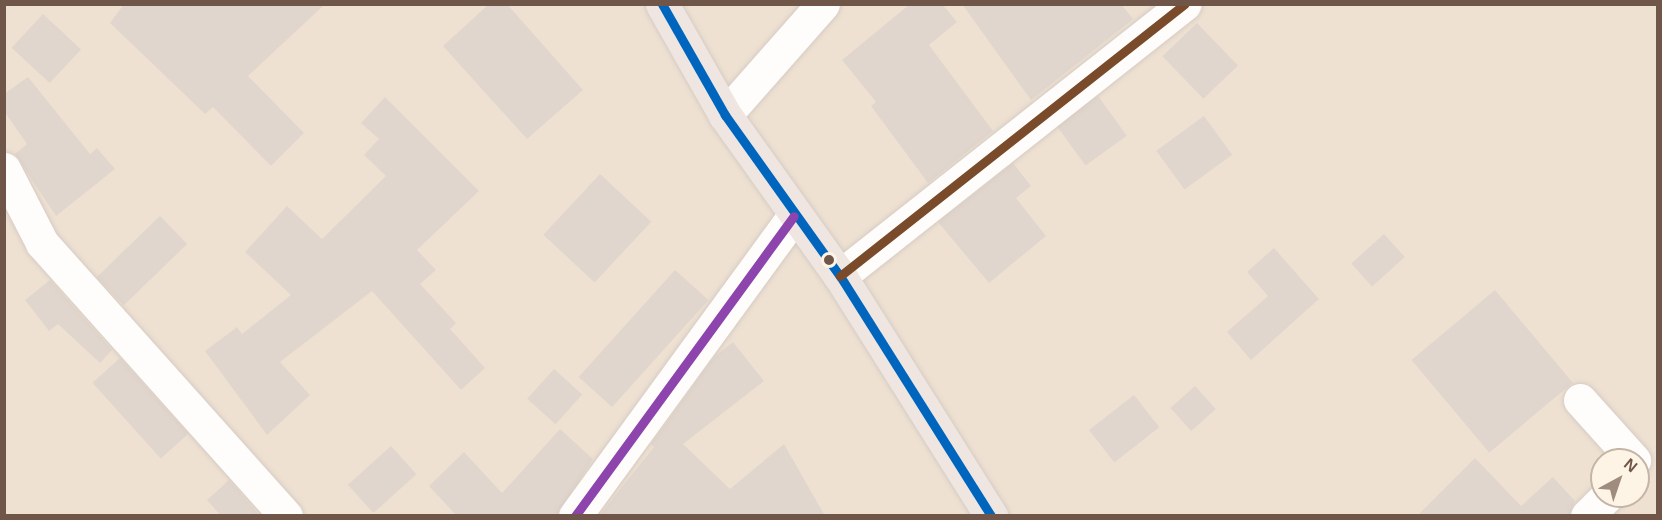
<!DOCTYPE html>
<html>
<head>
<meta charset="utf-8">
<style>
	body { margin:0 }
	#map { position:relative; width:1662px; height:520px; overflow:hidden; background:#f5efe5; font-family:Arial,sans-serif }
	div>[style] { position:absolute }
	.residential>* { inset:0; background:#eee1d2 }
	.building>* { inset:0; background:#e1d6cd; transform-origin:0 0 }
	.roads { filter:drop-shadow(0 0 2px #d6ccc4) drop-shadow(0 0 2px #d6ccc4) }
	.minor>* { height:33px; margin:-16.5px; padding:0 16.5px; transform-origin:16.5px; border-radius:16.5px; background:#fefdfb }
	.highway>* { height:33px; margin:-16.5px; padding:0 16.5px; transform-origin:16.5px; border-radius:16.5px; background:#efe6e2 }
	.bus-1>* { height:9px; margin:-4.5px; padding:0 4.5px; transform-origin:4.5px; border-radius:4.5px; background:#0065bd }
	.bus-2>* { height:9px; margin:-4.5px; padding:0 4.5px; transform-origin:4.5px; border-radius:4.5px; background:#7a4b2a }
	.bus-3>* { height:9px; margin:-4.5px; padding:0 4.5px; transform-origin:4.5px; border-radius:4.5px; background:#8e44ad }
	.dots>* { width:16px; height:16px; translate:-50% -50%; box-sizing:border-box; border:3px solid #fef4e5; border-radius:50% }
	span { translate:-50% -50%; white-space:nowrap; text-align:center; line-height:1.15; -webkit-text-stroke:4.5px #fef4e5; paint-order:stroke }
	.frame { position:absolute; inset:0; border:6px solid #705648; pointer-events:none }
	.north { position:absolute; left:1590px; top:448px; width:60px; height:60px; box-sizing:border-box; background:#fef4e5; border:2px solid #c5b5a6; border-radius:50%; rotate:40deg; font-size:16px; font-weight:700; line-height:24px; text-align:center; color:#705648 }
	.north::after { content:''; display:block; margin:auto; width:21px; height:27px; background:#9f8c7f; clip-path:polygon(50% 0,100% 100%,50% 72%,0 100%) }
</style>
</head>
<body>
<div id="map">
	<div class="residential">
		<i style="clip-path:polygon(evenodd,4px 5px,1657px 5px,1657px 515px,5px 515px,4px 5px,1602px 460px,1638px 460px,1638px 496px,1602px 496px,1602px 460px)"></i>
	</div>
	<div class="building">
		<i style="clip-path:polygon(124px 4px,325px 4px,248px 76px,304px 133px,271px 166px,213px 107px,205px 114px,110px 23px)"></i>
		<i style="clip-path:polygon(489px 4px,507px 4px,583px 90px,527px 139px,443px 46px)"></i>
		<i style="clip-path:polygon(910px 4px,942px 4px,957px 22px,929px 45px,993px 131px,928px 183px,871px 106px,876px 102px,842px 60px)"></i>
		<i style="clip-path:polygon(962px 4px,1121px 4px,1133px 19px,1031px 100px)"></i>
		<i style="left:43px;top:14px;width:52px;height:46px;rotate:43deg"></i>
		<i style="left:1197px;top:23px;width:59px;height:48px;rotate:46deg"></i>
		<i style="clip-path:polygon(28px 77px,90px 154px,97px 148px,115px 169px,56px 216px,15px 154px,27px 144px,4px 111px,4px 94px)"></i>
		<i style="left:1098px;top:96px;width:49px;height:51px;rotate:54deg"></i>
		<i style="clip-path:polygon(385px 97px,479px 191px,417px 250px,436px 270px,420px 284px,456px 323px,450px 329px,485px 368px,461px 390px,372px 291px,280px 362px,310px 395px,267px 435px,205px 351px,237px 327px,242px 334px,291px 295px,245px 252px,287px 206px,322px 239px,386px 176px,364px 155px,379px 139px,361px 123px)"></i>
		<i style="left:1204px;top:116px;width:48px;height:59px;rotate:54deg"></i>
		<i style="clip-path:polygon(1013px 163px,1031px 186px,1016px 198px,1046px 236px,989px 283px,938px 222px)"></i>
		<i style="left:600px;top:174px;width:70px;height:83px;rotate:43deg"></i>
		<i style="left:160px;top:216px;width:39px;height:88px;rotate:46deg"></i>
		<i style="left:1384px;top:234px;width:31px;height:44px;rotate:48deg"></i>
		<i style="clip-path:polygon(1274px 248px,1319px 299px,1251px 360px,1227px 332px,1268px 296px,1247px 272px)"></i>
		<i style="left:675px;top:270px;width:45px;height:144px;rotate:42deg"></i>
		<i style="clip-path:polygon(50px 280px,112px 350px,100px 363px,58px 324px,49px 331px,25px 300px)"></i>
		<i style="left:1495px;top:290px;width:121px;height:109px;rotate:50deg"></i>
		<i style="clip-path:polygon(733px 342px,764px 381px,683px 444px,730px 489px,784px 444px,825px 516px,599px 516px,654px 447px,651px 444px,714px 357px)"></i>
		<i style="left:120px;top:358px;width:102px;height:37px;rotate:48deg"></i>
		<i style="left:554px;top:369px;width:38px;height:40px;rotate:42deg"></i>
		<i style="left:1195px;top:386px;width:31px;height:33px;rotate:48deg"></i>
		<i style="left:1134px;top:395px;width:41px;height:57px;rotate:52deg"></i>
		<i style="clip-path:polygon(560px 429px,593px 459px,557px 516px,457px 516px,429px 486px,464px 452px,502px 493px)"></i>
		<i style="left:391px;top:446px;width:38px;height:58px;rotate:48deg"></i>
		<i style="clip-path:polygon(1475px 458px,1521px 506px,1553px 477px,1575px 501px,1569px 516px,1417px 516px)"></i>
		<i style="clip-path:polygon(229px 480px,260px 516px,221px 516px,207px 500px)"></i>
	</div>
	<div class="roads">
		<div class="minor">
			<i style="left:725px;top:115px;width:148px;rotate:-48.6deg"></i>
			<i style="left:4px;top:169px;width:83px;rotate:62.8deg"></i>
			<i style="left:42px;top:243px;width:366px;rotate:48.2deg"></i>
			<i style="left:840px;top:276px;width:439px;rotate:-38.3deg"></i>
			<i style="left:1580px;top:400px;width:81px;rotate:48deg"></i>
			<i style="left:575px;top:516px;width:371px;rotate:-53.9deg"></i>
			<i style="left:1587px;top:516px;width:28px;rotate:-45deg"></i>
		</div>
		<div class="highway">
			<i style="left:662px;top:4px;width:128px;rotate:60.4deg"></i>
			<i style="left:725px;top:115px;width:198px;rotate:54.5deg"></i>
			<i style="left:840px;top:276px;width:284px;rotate:57.8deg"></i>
		</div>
	</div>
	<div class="bus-1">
		<i style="left:662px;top:4px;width:128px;rotate:60.4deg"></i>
		<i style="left:725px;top:115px;width:198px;rotate:54.5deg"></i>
		<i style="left:840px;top:276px;width:284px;rotate:57.8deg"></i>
	</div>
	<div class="bus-2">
		<i style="left:840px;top:276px;width:439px;rotate:-38.3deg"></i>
	</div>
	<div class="bus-3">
		<i style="left:575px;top:516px;width:371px;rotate:-53.9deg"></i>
	</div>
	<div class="dots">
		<i style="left:829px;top:260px;background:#705648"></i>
	</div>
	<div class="frame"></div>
	<div class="north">N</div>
</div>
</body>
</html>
